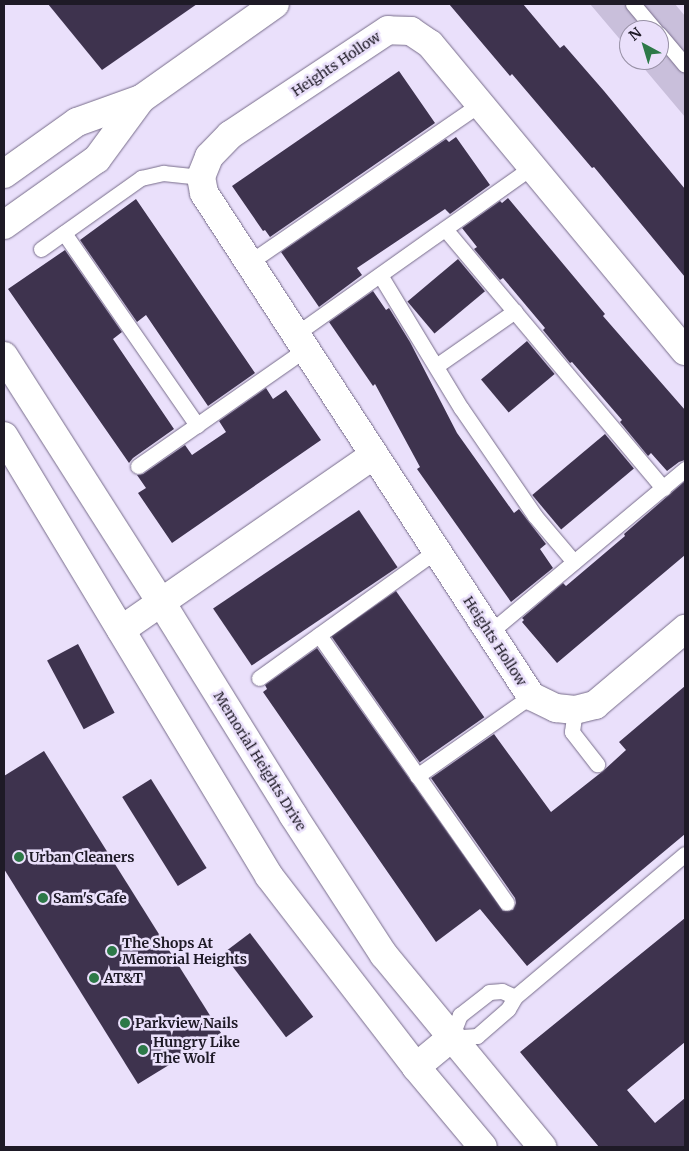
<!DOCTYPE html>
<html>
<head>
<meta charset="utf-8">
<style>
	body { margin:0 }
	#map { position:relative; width:689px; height:1151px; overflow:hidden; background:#eae0fb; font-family:Merriweather,serif }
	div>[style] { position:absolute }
	.green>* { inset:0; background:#c9bfdb }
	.building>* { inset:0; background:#3e334e; transform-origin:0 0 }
	.roads { filter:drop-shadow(0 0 1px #776c8a) drop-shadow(0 0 1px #776c8a) }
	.lane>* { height:15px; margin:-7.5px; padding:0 7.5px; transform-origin:7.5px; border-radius:7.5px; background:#fff }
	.street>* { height:28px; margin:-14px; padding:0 14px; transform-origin:14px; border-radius:14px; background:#fff }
	.secondary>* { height:28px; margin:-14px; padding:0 14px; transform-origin:14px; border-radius:14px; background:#fff }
	.dots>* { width:14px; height:14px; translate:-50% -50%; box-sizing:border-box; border:2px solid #eae0fb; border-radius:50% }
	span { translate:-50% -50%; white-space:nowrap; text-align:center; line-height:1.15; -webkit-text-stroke:5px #eae0fb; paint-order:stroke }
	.street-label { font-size:14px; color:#1e1a26 }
	.poi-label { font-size:14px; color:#1e1a26; font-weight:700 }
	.left { translate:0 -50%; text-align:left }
	.frame { position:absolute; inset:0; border:5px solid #1e1a26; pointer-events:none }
	.north { position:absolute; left:619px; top:20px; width:50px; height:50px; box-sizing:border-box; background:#eae0fb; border:1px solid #9891a6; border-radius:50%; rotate:321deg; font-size:14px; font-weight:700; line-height:20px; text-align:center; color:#1e1a26 }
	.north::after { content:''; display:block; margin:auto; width:18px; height:22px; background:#2d7948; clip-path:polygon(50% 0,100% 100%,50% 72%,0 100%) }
</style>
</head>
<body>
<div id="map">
	<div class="green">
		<i style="clip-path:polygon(590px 4px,675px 4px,685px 16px,685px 117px,637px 60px,659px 60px,659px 30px,629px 30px,629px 50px)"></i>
	</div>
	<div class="building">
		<i style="clip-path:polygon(48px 4px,197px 4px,102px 70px)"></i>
		<i style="clip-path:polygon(449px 4px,523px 4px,560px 48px,564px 45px,604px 91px,685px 189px,685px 277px,594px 167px,592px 168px,512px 74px,510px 76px)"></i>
		<i style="clip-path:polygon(399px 71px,435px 123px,270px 237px,265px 230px,263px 231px,232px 186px)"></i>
		<i style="clip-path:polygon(456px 137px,490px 185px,450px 214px,445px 209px,357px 268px,362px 275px,319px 307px,281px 252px,446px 139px,449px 142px)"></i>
		<i style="clip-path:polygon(508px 198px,605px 314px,603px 316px,685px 410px,685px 460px,679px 462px,667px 471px,651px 453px,648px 456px,620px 422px,622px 420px,572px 362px,570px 363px,543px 330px,545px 328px,503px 278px,500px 280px,474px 249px,477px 247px,462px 228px,500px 201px,502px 203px)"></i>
		<i style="clip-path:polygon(136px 199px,255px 373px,208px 406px,146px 315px,137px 322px,80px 240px)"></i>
		<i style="clip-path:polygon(65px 250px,122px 332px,113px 339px,174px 429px,133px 458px,129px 463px,8px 289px)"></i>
		<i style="left:458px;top:259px;width:42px;height:66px;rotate:50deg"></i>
		<i style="clip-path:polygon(373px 291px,386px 310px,389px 308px,410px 342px,457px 433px,514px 513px,519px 509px,546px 544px,540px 549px,553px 568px,511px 602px,417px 469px,420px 467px,375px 384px,373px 386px,329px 322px)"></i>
		<i style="left:527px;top:341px;width:43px;height:60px;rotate:50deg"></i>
		<i style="clip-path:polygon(266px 388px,273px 399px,286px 390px,321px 440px,172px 543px,138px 493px,146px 488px,137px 475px,143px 474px,185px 445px,192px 455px,226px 432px,219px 421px)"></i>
		<i style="left:605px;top:434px;width:45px;height:95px;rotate:50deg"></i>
		<i style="clip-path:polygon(685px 481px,685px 555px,557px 663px,522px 622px,524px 620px,522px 618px,563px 583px,566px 586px,625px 536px,624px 534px)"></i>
		<i style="left:359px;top:510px;width:69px;height:176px;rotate:56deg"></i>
		<i style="left:396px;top:591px;width:154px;height:79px;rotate:55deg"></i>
		<i style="left:78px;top:644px;width:78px;height:35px;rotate:62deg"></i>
		<i style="clip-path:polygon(317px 648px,503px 911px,513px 910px,516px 903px,515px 898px,431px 778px,494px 734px,551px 812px,603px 771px,626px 750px,619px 742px,685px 686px,685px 834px,527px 966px,480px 909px,436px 942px,263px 692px,267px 689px,265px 685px)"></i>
		<i style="clip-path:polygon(44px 751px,221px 1033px,138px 1084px,4px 869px,4px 776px)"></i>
		<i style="left:151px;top:779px;width:105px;height:34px;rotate:58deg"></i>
		<i style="clip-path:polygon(685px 918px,685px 1042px,627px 1090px,655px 1123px,685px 1098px,685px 1147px,599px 1147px,520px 1052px)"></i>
		<i style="left:250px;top:933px;width:105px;height:34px;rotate:53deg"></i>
	</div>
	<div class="roads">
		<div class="lane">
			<i style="left:633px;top:4px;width:34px;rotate:50deg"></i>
			<i style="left:659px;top:34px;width:40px;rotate:50deg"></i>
			<i style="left:445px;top:229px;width:339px;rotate:49.9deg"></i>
			<i style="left:64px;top:233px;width:234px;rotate:55.3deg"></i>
			<i style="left:41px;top:249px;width:123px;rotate:-35.4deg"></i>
			<i style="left:141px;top:178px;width:23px;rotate:-13deg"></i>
			<i style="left:163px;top:173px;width:38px;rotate:6deg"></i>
			<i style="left:250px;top:262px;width:279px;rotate:-34.5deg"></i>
			<i style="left:380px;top:275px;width:156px;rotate:58.7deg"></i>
			<i style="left:461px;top:408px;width:131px;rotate:55.6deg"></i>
			<i style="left:535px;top:516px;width:60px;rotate:49.7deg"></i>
			<i style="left:296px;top:334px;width:289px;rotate:-35.3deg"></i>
			<i style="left:436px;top:366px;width:96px;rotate:-34.8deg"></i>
			<i style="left:138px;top:466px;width:205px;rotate:-34.9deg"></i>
			<i style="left:489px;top:633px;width:256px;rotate:-39.9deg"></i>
			<i style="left:319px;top:635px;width:327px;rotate:55deg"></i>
			<i style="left:259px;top:678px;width:218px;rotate:-35.7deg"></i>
			<i style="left:575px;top:710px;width:22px;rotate:98deg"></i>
			<i style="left:572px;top:732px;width:41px;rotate:52deg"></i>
			<i style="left:417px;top:776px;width:139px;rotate:-35.1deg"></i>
			<i style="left:502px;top:991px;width:14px;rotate:25deg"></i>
			<i style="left:515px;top:997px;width:14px;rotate:120deg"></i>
			<i style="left:508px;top:1009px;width:41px;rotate:138.9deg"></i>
			<i style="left:477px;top:1036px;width:26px;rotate:176deg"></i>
			<i style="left:451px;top:1038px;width:25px;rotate:-69deg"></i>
			<i style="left:460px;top:1015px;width:37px;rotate:-38deg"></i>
			<i style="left:489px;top:992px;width:13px;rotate:-4deg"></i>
			<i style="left:515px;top:997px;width:222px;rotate:-40.1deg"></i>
		</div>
		<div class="street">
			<i style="left:685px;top:351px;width:399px;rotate:-129.7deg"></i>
			<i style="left:430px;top:44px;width:23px;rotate:-146deg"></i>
			<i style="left:411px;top:31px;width:23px;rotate:-178deg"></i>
			<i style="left:388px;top:30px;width:190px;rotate:146.4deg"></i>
			<i style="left:230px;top:135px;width:30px;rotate:134deg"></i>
			<i style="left:209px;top:157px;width:22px;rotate:112deg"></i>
			<i style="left:201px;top:177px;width:16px;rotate:79deg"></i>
			<i style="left:204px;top:193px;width:600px;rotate:56.97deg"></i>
			<i style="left:531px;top:696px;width:28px;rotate:26deg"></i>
			<i style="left:556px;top:708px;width:19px;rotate:6deg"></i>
			<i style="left:575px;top:710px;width:21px;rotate:-14deg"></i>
			<i style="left:595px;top:705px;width:118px;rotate:-40.2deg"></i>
			<i style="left:4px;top:356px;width:292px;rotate:57.5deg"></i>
			<i style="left:161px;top:602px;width:251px;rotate:58.2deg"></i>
			<i style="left:293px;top:815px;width:167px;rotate:57deg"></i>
			<i style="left:384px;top:955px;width:249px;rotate:50.5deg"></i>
			<i style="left:4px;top:436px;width:514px;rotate:58.94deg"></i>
			<i style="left:269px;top:876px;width:241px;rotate:52.4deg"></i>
			<i style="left:416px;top:1067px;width:104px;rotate:50.1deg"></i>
			<i style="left:121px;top:630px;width:308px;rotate:-34.7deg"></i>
			<i style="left:416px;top:1067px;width:45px;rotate:-39.6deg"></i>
		</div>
		<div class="secondary">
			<i style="left:4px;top:174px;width:90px;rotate:-35.5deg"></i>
			<i style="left:77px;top:122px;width:68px;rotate:-19.8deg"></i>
			<i style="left:141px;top:99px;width:164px;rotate:-35.3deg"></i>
			<i style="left:4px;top:225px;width:114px;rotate:-35.4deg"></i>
			<i style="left:97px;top:159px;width:74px;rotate:-53.7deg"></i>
		</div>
	</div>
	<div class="dots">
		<i style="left:19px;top:857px;background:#2d7948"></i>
		<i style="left:43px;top:898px;background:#2d7948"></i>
		<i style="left:112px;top:951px;background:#2d7948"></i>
		<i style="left:94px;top:978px;background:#2d7948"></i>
		<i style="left:125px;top:1023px;background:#2d7948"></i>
		<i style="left:143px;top:1050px;background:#2d7948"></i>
	</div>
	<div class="street-label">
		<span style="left:336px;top:64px;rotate:-34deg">Heights Hollow</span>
		<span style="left:495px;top:641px;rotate:57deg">Heights Hollow</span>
		<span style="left:260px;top:761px;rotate:58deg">Memorial Heights Drive</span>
	</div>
	<div class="poi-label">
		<span class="left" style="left:29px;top:857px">Urban Cleaners</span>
		<span class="left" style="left:53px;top:898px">Sam's Cafe</span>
		<span class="left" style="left:122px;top:951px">The Shops At<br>Memorial Heights</span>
		<span class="left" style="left:104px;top:978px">AT&amp;T</span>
		<span class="left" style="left:135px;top:1023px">Parkview Nails</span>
		<span class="left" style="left:153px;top:1050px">Hungry Like<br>The Wolf</span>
	</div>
	<div class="frame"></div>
	<div class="north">N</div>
</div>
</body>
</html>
